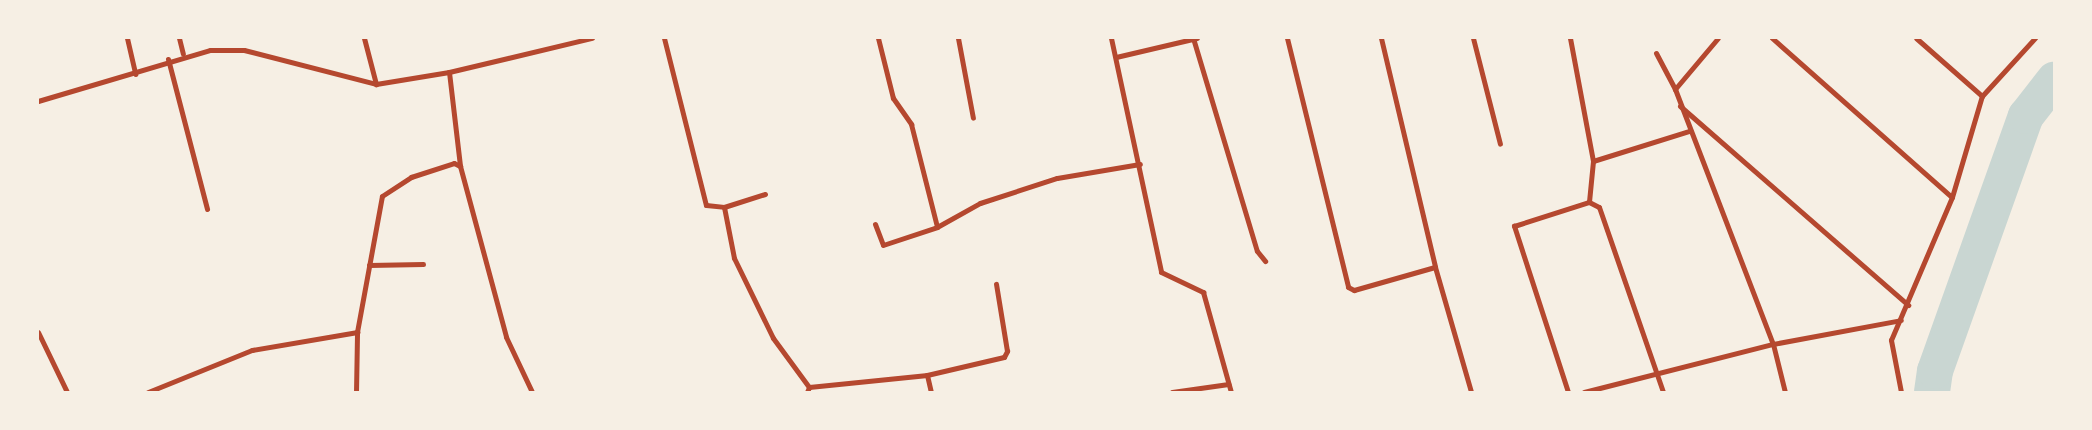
<!DOCTYPE html>
<html>
<head>
<meta charset="utf-8">
<style>
	body { margin:0 }
	#map { position:relative; width:2092px; height:430px; overflow:hidden; background:#f6efe4; font-family:"PT Sans Narrow",sans-serif }
	div>[style] { position:absolute }
	.river>* { height:36px; margin:-18px; padding:0 18px; transform-origin:18px; border-radius:18px; background:#c9d6d2 }
	.minor>* { height:5px; margin:-2.5px; padding:0 2.5px; transform-origin:2.5px; border-radius:2.5px; background:#b5482f }
	span { translate:-50% -50%; white-space:nowrap; text-align:center; line-height:1.15; -webkit-text-stroke:4px #f6efe4; paint-order:stroke }
	.frame { position:absolute; inset:0; border:39px solid #f6efe4; pointer-events:none }
</style>
</head>
<body>
<div id="map">
	<div class="river">
		<i style="left:1932px;top:392px;width:21px;rotate:-82deg"></i>
		<i style="left:1935px;top:371px;width:271px;rotate:-70.4deg"></i>
		<i style="left:2026px;top:116px;width:46px;rotate:-52.1deg"></i>
	</div>
	<div class="minor">
		<i style="left:127px;top:38px;width:37px;rotate:77deg"></i>
		<i style="left:179px;top:38px;width:16px;rotate:76deg"></i>
		<i style="left:364px;top:38px;width:48px;rotate:75.4deg"></i>
		<i style="left:664px;top:38px;width:172px;rotate:75.9deg"></i>
		<i style="left:706px;top:205px;width:18px;rotate:6deg"></i>
		<i style="left:724px;top:207px;width:43px;rotate:-17.6deg"></i>
		<i style="left:878px;top:38px;width:62px;rotate:76deg"></i>
		<i style="left:893px;top:98px;width:32px;rotate:55deg"></i>
		<i style="left:911px;top:124px;width:106px;rotate:75.8deg"></i>
		<i style="left:937px;top:227px;width:49px;rotate:-29.2deg"></i>
		<i style="left:980px;top:203px;width:81px;rotate:-18deg"></i>
		<i style="left:1057px;top:178px;width:84px;rotate:-9.6deg"></i>
		<i style="left:958px;top:38px;width:81px;rotate:79.4deg"></i>
		<i style="left:1111px;top:38px;width:239px;rotate:77.9deg"></i>
		<i style="left:1161px;top:272px;width:47px;rotate:25.5deg"></i>
		<i style="left:1203px;top:292px;width:104px;rotate:74.4deg"></i>
		<i style="left:1193px;top:38px;width:222px;rotate:73.3deg"></i>
		<i style="left:1257px;top:251px;width:13px;rotate:51deg"></i>
		<i style="left:1287px;top:38px;width:256px;rotate:76.2deg"></i>
		<i style="left:1348px;top:287px;width:7px;rotate:27deg"></i>
		<i style="left:1354px;top:290px;width:84px;rotate:-15.9deg"></i>
		<i style="left:1381px;top:38px;width:235px;rotate:76.7deg"></i>
		<i style="left:1435px;top:267px;width:130px;rotate:73.9deg"></i>
		<i style="left:1473px;top:38px;width:109px;rotate:75.7deg"></i>
		<i style="left:1570px;top:38px;width:125px;rotate:79.4deg"></i>
		<i style="left:1593px;top:161px;width:41px;rotate:95.6deg"></i>
		<i style="left:1718px;top:38px;width:67px;rotate:130.1deg"></i>
		<i style="left:1675px;top:89px;width:273px;rotate:69deg"></i>
		<i style="left:1773px;top:344px;width:49px;rotate:76deg"></i>
		<i style="left:1772px;top:38px;width:240px;rotate:41.5deg"></i>
		<i style="left:1916px;top:38px;width:88px;rotate:41.3deg"></i>
		<i style="left:1656px;top:53px;width:41px;rotate:62.2deg"></i>
		<i style="left:1116px;top:57px;width:83px;rotate:-13.2deg"></i>
		<i style="left:168px;top:59px;width:155px;rotate:75.4deg"></i>
		<i style="left:449px;top:72px;width:94px;rotate:83.3deg"></i>
		<i style="left:38px;top:101px;width:179px;rotate:-16.5deg"></i>
		<i style="left:210px;top:50px;width:34px"></i>
		<i style="left:244px;top:50px;width:136px;rotate:14.4deg"></i>
		<i style="left:376px;top:84px;width:74px;rotate:-9.3deg"></i>
		<i style="left:449px;top:72px;width:147px;rotate:-13.4deg"></i>
		<i style="left:1680px;top:106px;width:303px;rotate:41.1deg"></i>
		<i style="left:1593px;top:161px;width:101px;rotate:-17.4deg"></i>
		<i style="left:724px;top:207px;width:52px;rotate:78.9deg"></i>
		<i style="left:734px;top:258px;width:89px;rotate:64deg"></i>
		<i style="left:773px;top:338px;width:61px;rotate:53.7deg"></i>
		<i style="left:875px;top:224px;width:22px;rotate:69deg"></i>
		<i style="left:883px;top:245px;width:57px;rotate:-18.4deg"></i>
		<i style="left:369px;top:265px;width:54px;rotate:-1.1deg"></i>
		<i style="left:38px;top:332px;width:67px;rotate:64.2deg"></i>
		<i style="left:927px;top:375px;width:17px;rotate:77deg"></i>
		<i style="left:148px;top:392px;width:112px;rotate:-22deg"></i>
		<i style="left:252px;top:350px;width:107px;rotate:-9.7deg"></i>
		<i style="left:356px;top:392px;width:60px;rotate:-89deg"></i>
		<i style="left:357px;top:332px;width:138px;rotate:-79.6deg"></i>
		<i style="left:382px;top:196px;width:35px;rotate:-33deg"></i>
		<i style="left:411px;top:177px;width:45px;rotate:-18deg"></i>
		<i style="left:454px;top:163px;width:7px;rotate:27deg"></i>
		<i style="left:460px;top:166px;width:177px;rotate:74.9deg"></i>
		<i style="left:506px;top:337px;width:61px;rotate:64.7deg"></i>
		<i style="left:807px;top:392px;width:5px;rotate:-68deg"></i>
		<i style="left:809px;top:387px;width:119px;rotate:-5.8deg"></i>
		<i style="left:927px;top:375px;width:79px;rotate:-13.2deg"></i>
		<i style="left:1004px;top:357px;width:7px;rotate:-63deg"></i>
		<i style="left:1007px;top:351px;width:68px;rotate:-99.3deg"></i>
		<i style="left:1172px;top:392px;width:57px;rotate:-8.1deg"></i>
		<i style="left:1568px;top:392px;width:175px;rotate:-108deg"></i>
		<i style="left:1514px;top:226px;width:79px;rotate:-17.7deg"></i>
		<i style="left:1589px;top:202px;width:11px;rotate:27deg"></i>
		<i style="left:1599px;top:207px;width:196px;rotate:70.9deg"></i>
		<i style="left:1584px;top:392px;width:195px;rotate:-14.3deg"></i>
		<i style="left:1773px;top:344px;width:130px;rotate:-10.6deg"></i>
		<i style="left:1901px;top:392px;width:53px;rotate:-100.9deg"></i>
		<i style="left:1891px;top:340px;width:155px;rotate:-66.9deg"></i>
		<i style="left:1952px;top:197px;width:105px;rotate:-73.5deg"></i>
		<i style="left:1982px;top:96px;width:79px;rotate:-47.6deg"></i>
	</div>
	<div class="frame"></div>
</div>
</body>
</html>
